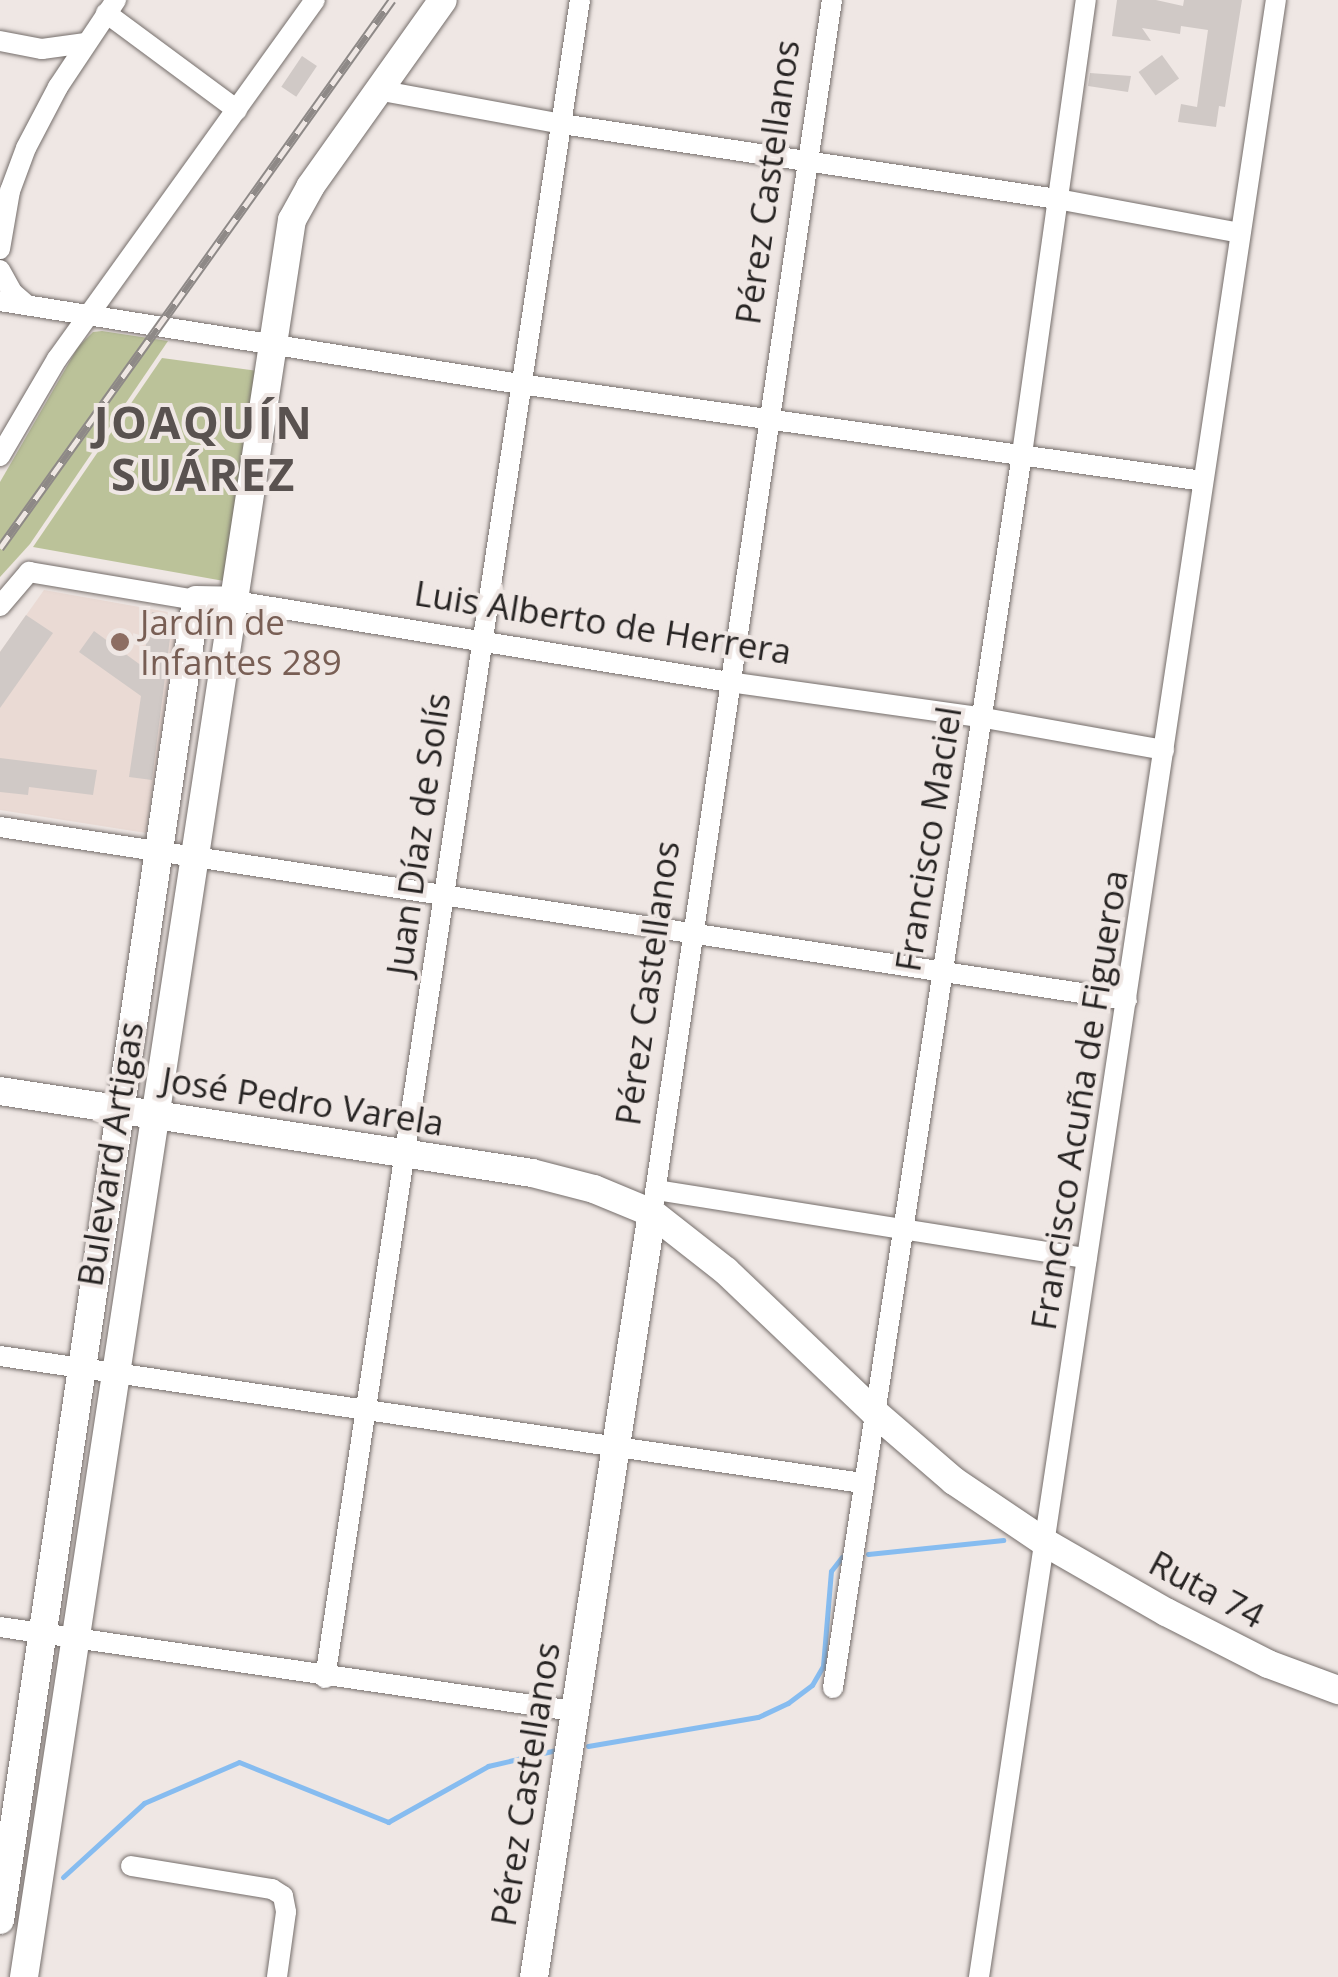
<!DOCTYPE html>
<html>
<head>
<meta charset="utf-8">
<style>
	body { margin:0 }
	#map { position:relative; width:1338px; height:1977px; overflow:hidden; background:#efe7e4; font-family:"Open Sans",sans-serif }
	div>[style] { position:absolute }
	.built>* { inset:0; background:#eadad4 }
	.green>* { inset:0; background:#bbc299 }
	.stream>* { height:5px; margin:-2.5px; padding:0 2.5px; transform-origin:2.5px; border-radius:2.5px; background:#86bcf0 }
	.building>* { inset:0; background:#d0c9c6; transform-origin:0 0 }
	.roads { filter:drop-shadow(0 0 2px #756e6b) drop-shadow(0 0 2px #756e6b) }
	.street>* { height:20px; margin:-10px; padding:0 10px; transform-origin:10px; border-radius:10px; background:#fff }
	.secondary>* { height:28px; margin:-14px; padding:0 14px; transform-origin:14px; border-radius:14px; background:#fff }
	.rail>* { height:9px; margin-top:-4.5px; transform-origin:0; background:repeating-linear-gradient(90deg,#efe7e4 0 15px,#8e8987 0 30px); box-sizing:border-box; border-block:2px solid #8e8987 }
	.dots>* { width:28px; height:28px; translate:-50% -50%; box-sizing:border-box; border:5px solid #efe7e4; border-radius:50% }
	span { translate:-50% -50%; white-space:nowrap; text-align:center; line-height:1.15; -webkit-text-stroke:8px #efe7e4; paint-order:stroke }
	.street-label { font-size:35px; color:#272423 }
	.education-label { font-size:35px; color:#785e54 }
	.left { translate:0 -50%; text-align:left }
	.district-label { font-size:45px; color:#595250; font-weight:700; letter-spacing:2.5px }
</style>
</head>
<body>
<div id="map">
	<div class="built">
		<i style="clip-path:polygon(44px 590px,179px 614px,146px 833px,0 810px,0 652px)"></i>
	</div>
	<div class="green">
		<i style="clip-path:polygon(102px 331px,168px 341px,30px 544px,0 577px,0 482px,78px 347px,93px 332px)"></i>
		<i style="clip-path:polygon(162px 358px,258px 371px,224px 581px,33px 547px)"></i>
	</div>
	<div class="stream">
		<i style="left:868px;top:1554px;width:136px;rotate:-5.9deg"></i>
		<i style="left:588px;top:1746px;width:172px;rotate:-9.7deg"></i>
		<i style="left:758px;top:1717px;width:33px;rotate:-25deg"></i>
		<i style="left:788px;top:1703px;width:30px;rotate:-37deg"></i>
		<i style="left:812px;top:1685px;width:22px;rotate:-60deg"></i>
		<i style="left:823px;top:1666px;width:95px;rotate:-85.2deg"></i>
		<i style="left:831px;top:1571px;width:18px;rotate:-52deg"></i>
		<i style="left:63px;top:1877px;width:110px;rotate:-42.4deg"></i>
		<i style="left:144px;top:1803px;width:103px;rotate:-23.3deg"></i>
		<i style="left:239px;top:1762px;width:161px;rotate:21.9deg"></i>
		<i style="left:388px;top:1822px;width:115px;rotate:-29.2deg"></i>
		<i style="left:488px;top:1766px;width:70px;rotate:-13.2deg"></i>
	</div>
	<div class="building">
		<i style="clip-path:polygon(1117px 0,1156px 0,1183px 6px,1184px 0,1242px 0,1225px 107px,1219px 106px,1216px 127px,1178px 122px,1181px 104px,1197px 107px,1208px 30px,1181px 26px,1180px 34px,1142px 28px,1151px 41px,1112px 36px)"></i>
		<i style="left:1162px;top:55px;width:29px;height:29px;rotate:54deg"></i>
		<i style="left:302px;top:56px;width:18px;height:37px;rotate:34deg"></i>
		<i style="clip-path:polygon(1090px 73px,1131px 76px,1128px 92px,1088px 86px)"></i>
		<i style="clip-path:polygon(152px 612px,169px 615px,166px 630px,171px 630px,152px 780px,129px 777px,141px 696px,79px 652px,94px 631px,142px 666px)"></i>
		<i style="clip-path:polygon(26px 615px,53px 633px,0 708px,0 652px)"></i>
		<i style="clip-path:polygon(0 758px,97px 770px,93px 795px,29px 787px,28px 795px,0 792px)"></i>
	</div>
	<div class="roads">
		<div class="street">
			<i style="left:106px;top:13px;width:163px;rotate:36.5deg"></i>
			<i style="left:0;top:41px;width:43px;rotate:10.8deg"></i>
			<i style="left:42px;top:49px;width:44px;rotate:-7.8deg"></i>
			<i style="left:377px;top:90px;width:188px;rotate:10.4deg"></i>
			<i style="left:562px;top:124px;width:501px;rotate:8.62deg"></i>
			<i style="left:1057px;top:199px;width:186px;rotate:10.5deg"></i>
			<i style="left:0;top:249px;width:59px;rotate:-80.2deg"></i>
			<i style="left:10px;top:191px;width:46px;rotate:-69.6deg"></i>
			<i style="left:26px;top:148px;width:69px;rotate:-62.3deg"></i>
			<i style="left:58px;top:87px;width:105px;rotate:-56.3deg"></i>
			<i style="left:0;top:270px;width:26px;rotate:61deg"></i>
			<i style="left:13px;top:293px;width:18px;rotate:41deg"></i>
			<i style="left:0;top:301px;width:527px;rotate:9.07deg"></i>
			<i style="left:520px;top:384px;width:690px;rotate:8.08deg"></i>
			<i style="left:0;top:456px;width:113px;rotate:-59.6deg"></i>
			<i style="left:57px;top:359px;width:442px;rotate:-54.3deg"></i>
			<i style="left:235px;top:601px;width:501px;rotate:9.31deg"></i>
			<i style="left:729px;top:682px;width:252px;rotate:8deg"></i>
			<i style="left:979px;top:717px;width:188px;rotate:10.1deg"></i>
			<i style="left:0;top:606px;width:45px;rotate:-49.5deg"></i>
			<i style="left:29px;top:572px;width:169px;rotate:9.5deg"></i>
			<i style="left:0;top:827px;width:1140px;rotate:8.73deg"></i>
			<i style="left:656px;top:1190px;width:436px;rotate:9deg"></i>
			<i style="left:652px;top:1213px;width:1226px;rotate:-81.56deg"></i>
			<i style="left:0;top:1356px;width:871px;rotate:8.38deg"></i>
			<i style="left:0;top:1627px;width:579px;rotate:8.34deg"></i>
			<i style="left:325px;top:1678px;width:1697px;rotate:-81.36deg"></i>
			<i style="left:833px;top:1688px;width:1248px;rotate:-81.29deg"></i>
			<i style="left:1022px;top:454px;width:458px;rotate:-82deg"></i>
			<i style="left:131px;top:1866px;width:143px;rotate:9.3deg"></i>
			<i style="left:272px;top:1889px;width:13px;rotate:32deg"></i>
			<i style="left:283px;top:1896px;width:16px;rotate:79deg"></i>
			<i style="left:286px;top:1912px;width:66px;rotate:97.9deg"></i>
			<i style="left:979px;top:1977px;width:1999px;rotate:-81.46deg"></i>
		</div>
		<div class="secondary">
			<i style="left:0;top:1091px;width:538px;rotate:8.76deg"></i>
			<i style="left:532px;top:1173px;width:64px;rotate:14.5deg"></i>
			<i style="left:594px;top:1189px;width:63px;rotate:22.5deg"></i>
			<i style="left:652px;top:1213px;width:94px;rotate:38.1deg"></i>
			<i style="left:726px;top:1271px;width:204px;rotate:43.6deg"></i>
			<i style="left:874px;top:1412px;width:106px;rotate:40.8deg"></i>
			<i style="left:954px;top:1481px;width:111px;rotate:34deg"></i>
			<i style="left:1046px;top:1543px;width:138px;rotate:29.9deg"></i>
			<i style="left:1166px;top:1612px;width:114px;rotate:27deg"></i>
			<i style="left:1268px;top:1664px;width:75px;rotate:20.4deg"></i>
			<i style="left:0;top:1920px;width:1334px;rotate:-81.55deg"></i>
			<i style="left:196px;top:600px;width:39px;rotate:1deg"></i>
			<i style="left:24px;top:1977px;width:1777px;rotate:-81.33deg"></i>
			<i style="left:292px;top:220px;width:38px;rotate:-61deg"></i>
			<i style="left:310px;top:187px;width:229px;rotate:-54.6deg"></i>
			<i style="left:534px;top:1977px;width:773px;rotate:-81.22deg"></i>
		</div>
	</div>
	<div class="rail">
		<i style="left:0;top:548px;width:674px;rotate:-54.42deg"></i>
	</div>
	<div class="dots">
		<i style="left:120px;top:642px;background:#8d6e63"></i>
	</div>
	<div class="street-label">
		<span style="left:767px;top:182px;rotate:-82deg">Pérez Castellanos</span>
		<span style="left:603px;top:622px;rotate:9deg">Luis Alberto de Herrera</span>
		<span style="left:418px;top:834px;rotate:-82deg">Juan Díaz de Solís</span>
		<span style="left:928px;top:839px;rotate:-81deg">Francisco Maciel</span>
		<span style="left:647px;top:983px;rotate:-82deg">Pérez Castellanos</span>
		<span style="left:1079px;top:1100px;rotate:-81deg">Francisco Acuña de Figueroa</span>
		<span style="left:303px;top:1101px;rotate:9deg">José Pedro Varela</span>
		<span style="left:110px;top:1154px;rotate:-81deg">Bulevard Artigas</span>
		<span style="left:1207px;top:1589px;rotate:28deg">Ruta 74</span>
		<span style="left:525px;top:1784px;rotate:-81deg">Pérez Castellanos</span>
	</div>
	<div class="education-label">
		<span class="left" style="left:140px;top:642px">Jardín de<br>Infantes 289</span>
	</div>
	<div class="district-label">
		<span style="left:204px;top:448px">JOAQUÍN<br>SUÁREZ</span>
	</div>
</div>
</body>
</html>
